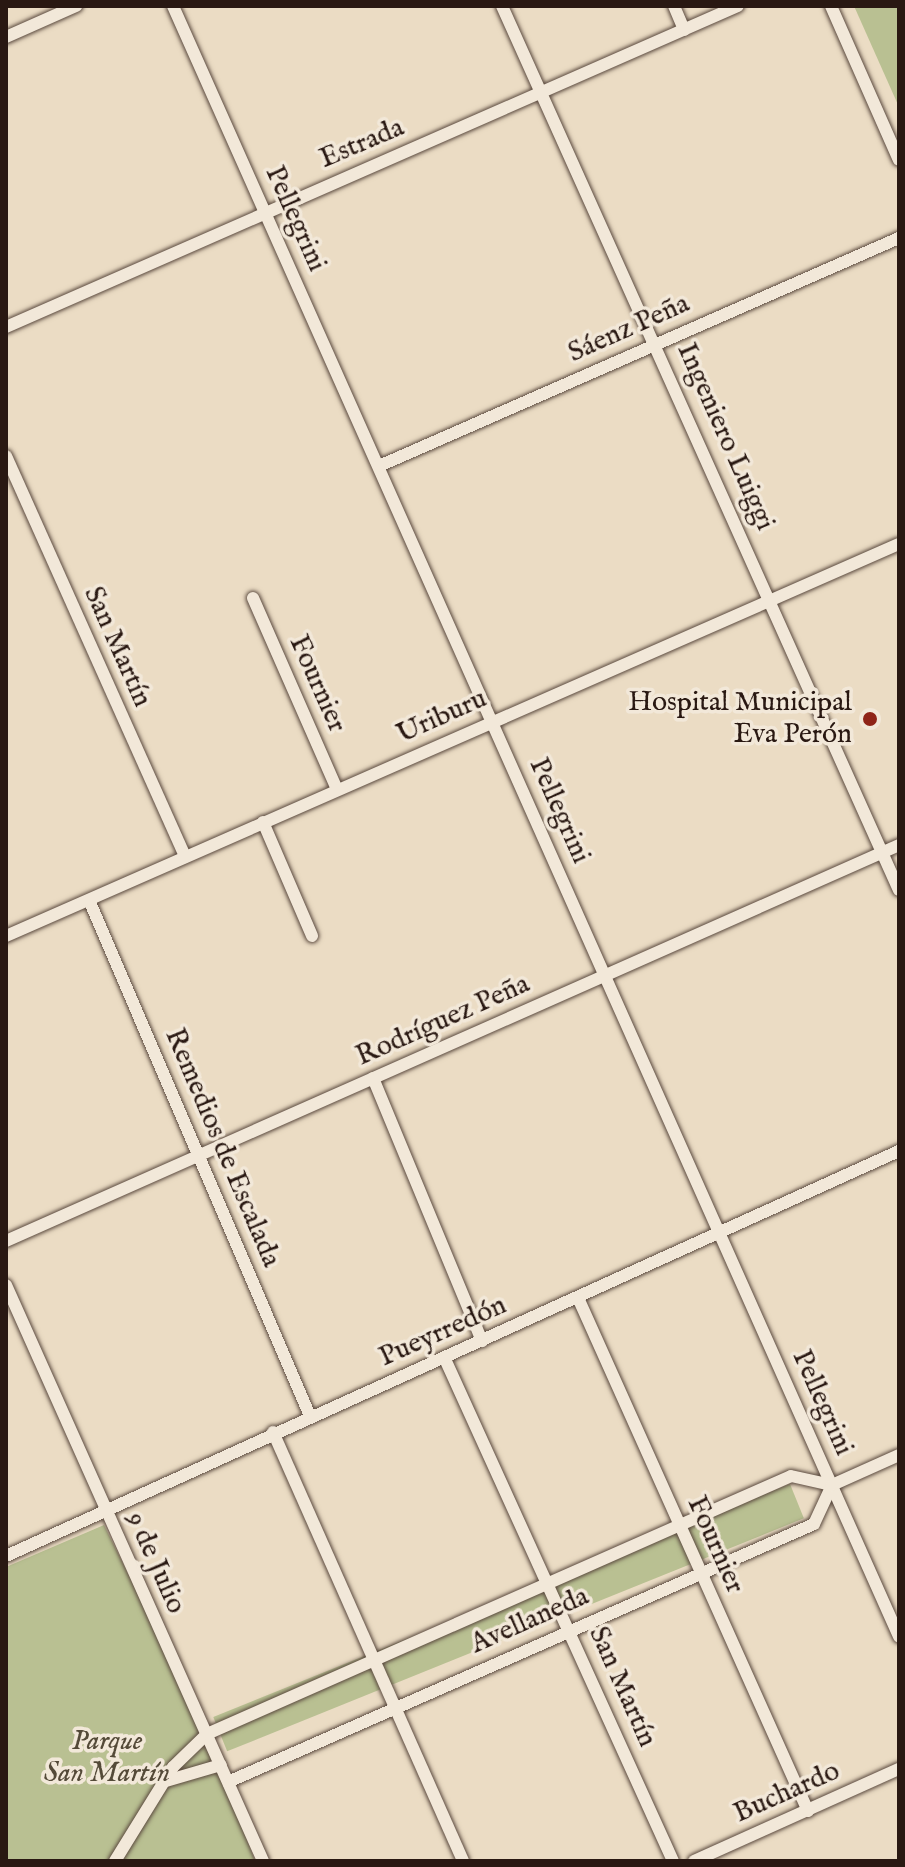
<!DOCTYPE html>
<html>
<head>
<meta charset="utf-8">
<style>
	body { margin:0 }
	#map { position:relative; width:905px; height:1867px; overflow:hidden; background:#ebdcc4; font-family:"IM FELL English",serif }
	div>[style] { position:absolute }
	.green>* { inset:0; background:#b9c092; transform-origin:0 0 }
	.roads { filter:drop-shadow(0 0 2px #5a493e) drop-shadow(0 0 2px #5a493e) }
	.street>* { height:12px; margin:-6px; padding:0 6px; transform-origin:6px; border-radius:6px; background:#f2e8d9 }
	.dots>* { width:22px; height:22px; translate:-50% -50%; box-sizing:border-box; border:4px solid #f2e8d9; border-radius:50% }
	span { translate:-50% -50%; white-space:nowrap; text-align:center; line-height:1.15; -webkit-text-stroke:7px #f2e8d9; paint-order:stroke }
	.street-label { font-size:28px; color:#291812 }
	.poi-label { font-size:28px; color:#291812 }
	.right { translate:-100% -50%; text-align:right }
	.park-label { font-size:28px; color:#544a38; font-style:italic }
	.frame { position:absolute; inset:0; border:8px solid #291812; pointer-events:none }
</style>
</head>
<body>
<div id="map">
	<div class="green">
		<i style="clip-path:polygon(854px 6px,899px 6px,899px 107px)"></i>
		<i style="left:790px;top:1484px;width:37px;height:622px;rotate:68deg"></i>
		<i style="clip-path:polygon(104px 1525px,207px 1734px,255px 1861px,6px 1861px,6px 1567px)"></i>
	</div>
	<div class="roads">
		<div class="street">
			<i style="left:173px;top:6px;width:1785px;rotate:66deg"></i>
			<i style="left:502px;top:6px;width:969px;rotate:65.82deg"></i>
			<i style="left:674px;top:6px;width:26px;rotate:67deg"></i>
			<i style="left:831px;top:6px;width:168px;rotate:66.2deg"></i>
			<i style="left:6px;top:37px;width:77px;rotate:-23.9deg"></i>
			<i style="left:6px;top:327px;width:799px;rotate:-23.68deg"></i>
			<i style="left:6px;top:456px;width:439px;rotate:65.9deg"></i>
			<i style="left:379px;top:466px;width:568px;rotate:-23.68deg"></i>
			<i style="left:253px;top:598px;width:209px;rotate:66.3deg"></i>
			<i style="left:263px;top:822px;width:124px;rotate:66.7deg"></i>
			<i style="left:89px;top:900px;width:561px;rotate:66.81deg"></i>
			<i style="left:6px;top:936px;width:975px;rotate:-23.7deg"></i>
			<i style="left:373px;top:1078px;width:285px;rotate:67.5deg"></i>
			<i style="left:6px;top:1241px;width:977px;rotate:-23.91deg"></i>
			<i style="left:6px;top:1285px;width:631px;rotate:65.95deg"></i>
			<i style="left:579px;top:1300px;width:560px;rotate:65.86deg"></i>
			<i style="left:445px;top:1359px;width:551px;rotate:65.57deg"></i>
			<i style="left:273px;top:1432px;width:469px;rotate:66.1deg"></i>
			<i style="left:6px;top:1556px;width:981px;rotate:-24.4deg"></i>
			<i style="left:166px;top:1781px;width:57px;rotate:-16.2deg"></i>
			<i style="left:228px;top:1782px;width:640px;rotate:-23.76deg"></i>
			<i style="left:814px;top:1524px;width:43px;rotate:-65.2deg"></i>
			<i style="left:115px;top:1861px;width:110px;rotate:-58.3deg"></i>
			<i style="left:173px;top:1767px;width:47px;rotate:-44.1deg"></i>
			<i style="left:207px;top:1734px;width:638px;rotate:-23.83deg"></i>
			<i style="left:791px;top:1476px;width:42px;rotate:12.4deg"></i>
			<i style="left:832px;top:1485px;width:73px;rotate:-24.1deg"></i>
			<i style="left:694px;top:1861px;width:225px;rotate:-24.2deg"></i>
		</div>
	</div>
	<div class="dots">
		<i style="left:870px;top:719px;background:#8f2418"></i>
	</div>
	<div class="street-label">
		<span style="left:362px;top:144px;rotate:-23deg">Estrada</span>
		<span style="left:295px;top:219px;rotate:66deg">Pellegrini</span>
		<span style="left:629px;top:329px;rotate:-24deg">Sáenz Peña</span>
		<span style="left:725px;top:437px;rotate:66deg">Ingeniero Luiggi</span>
		<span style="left:117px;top:647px;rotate:66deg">San Martín</span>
		<span style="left:317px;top:684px;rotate:66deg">Fournier</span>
		<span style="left:442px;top:717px;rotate:-24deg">Uriburu</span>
		<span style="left:559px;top:811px;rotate:66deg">Pellegrini</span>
		<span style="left:443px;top:1021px;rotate:-24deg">Rodríguez Peña</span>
		<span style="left:222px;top:1148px;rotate:67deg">Remedios de Escalada</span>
		<span style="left:443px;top:1332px;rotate:-24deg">Pueyrredón</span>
		<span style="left:822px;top:1403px;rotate:66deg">Pellegrini</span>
		<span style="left:715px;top:1545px;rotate:66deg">Fournier</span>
		<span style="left:155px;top:1563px;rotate:66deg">9 de Julio</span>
		<span style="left:530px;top:1621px;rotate:-24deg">Avellaneda</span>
		<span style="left:622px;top:1687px;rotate:66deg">San Martín</span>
		<span style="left:787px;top:1793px;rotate:-24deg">Buchardo</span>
	</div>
	<div class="poi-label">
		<span class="right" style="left:852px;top:719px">Hospital Municipal<br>Eva Perón</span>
	</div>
	<div class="park-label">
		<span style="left:107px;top:1758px">Parque<br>San Martín</span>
	</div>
	<div class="frame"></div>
</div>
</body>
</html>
